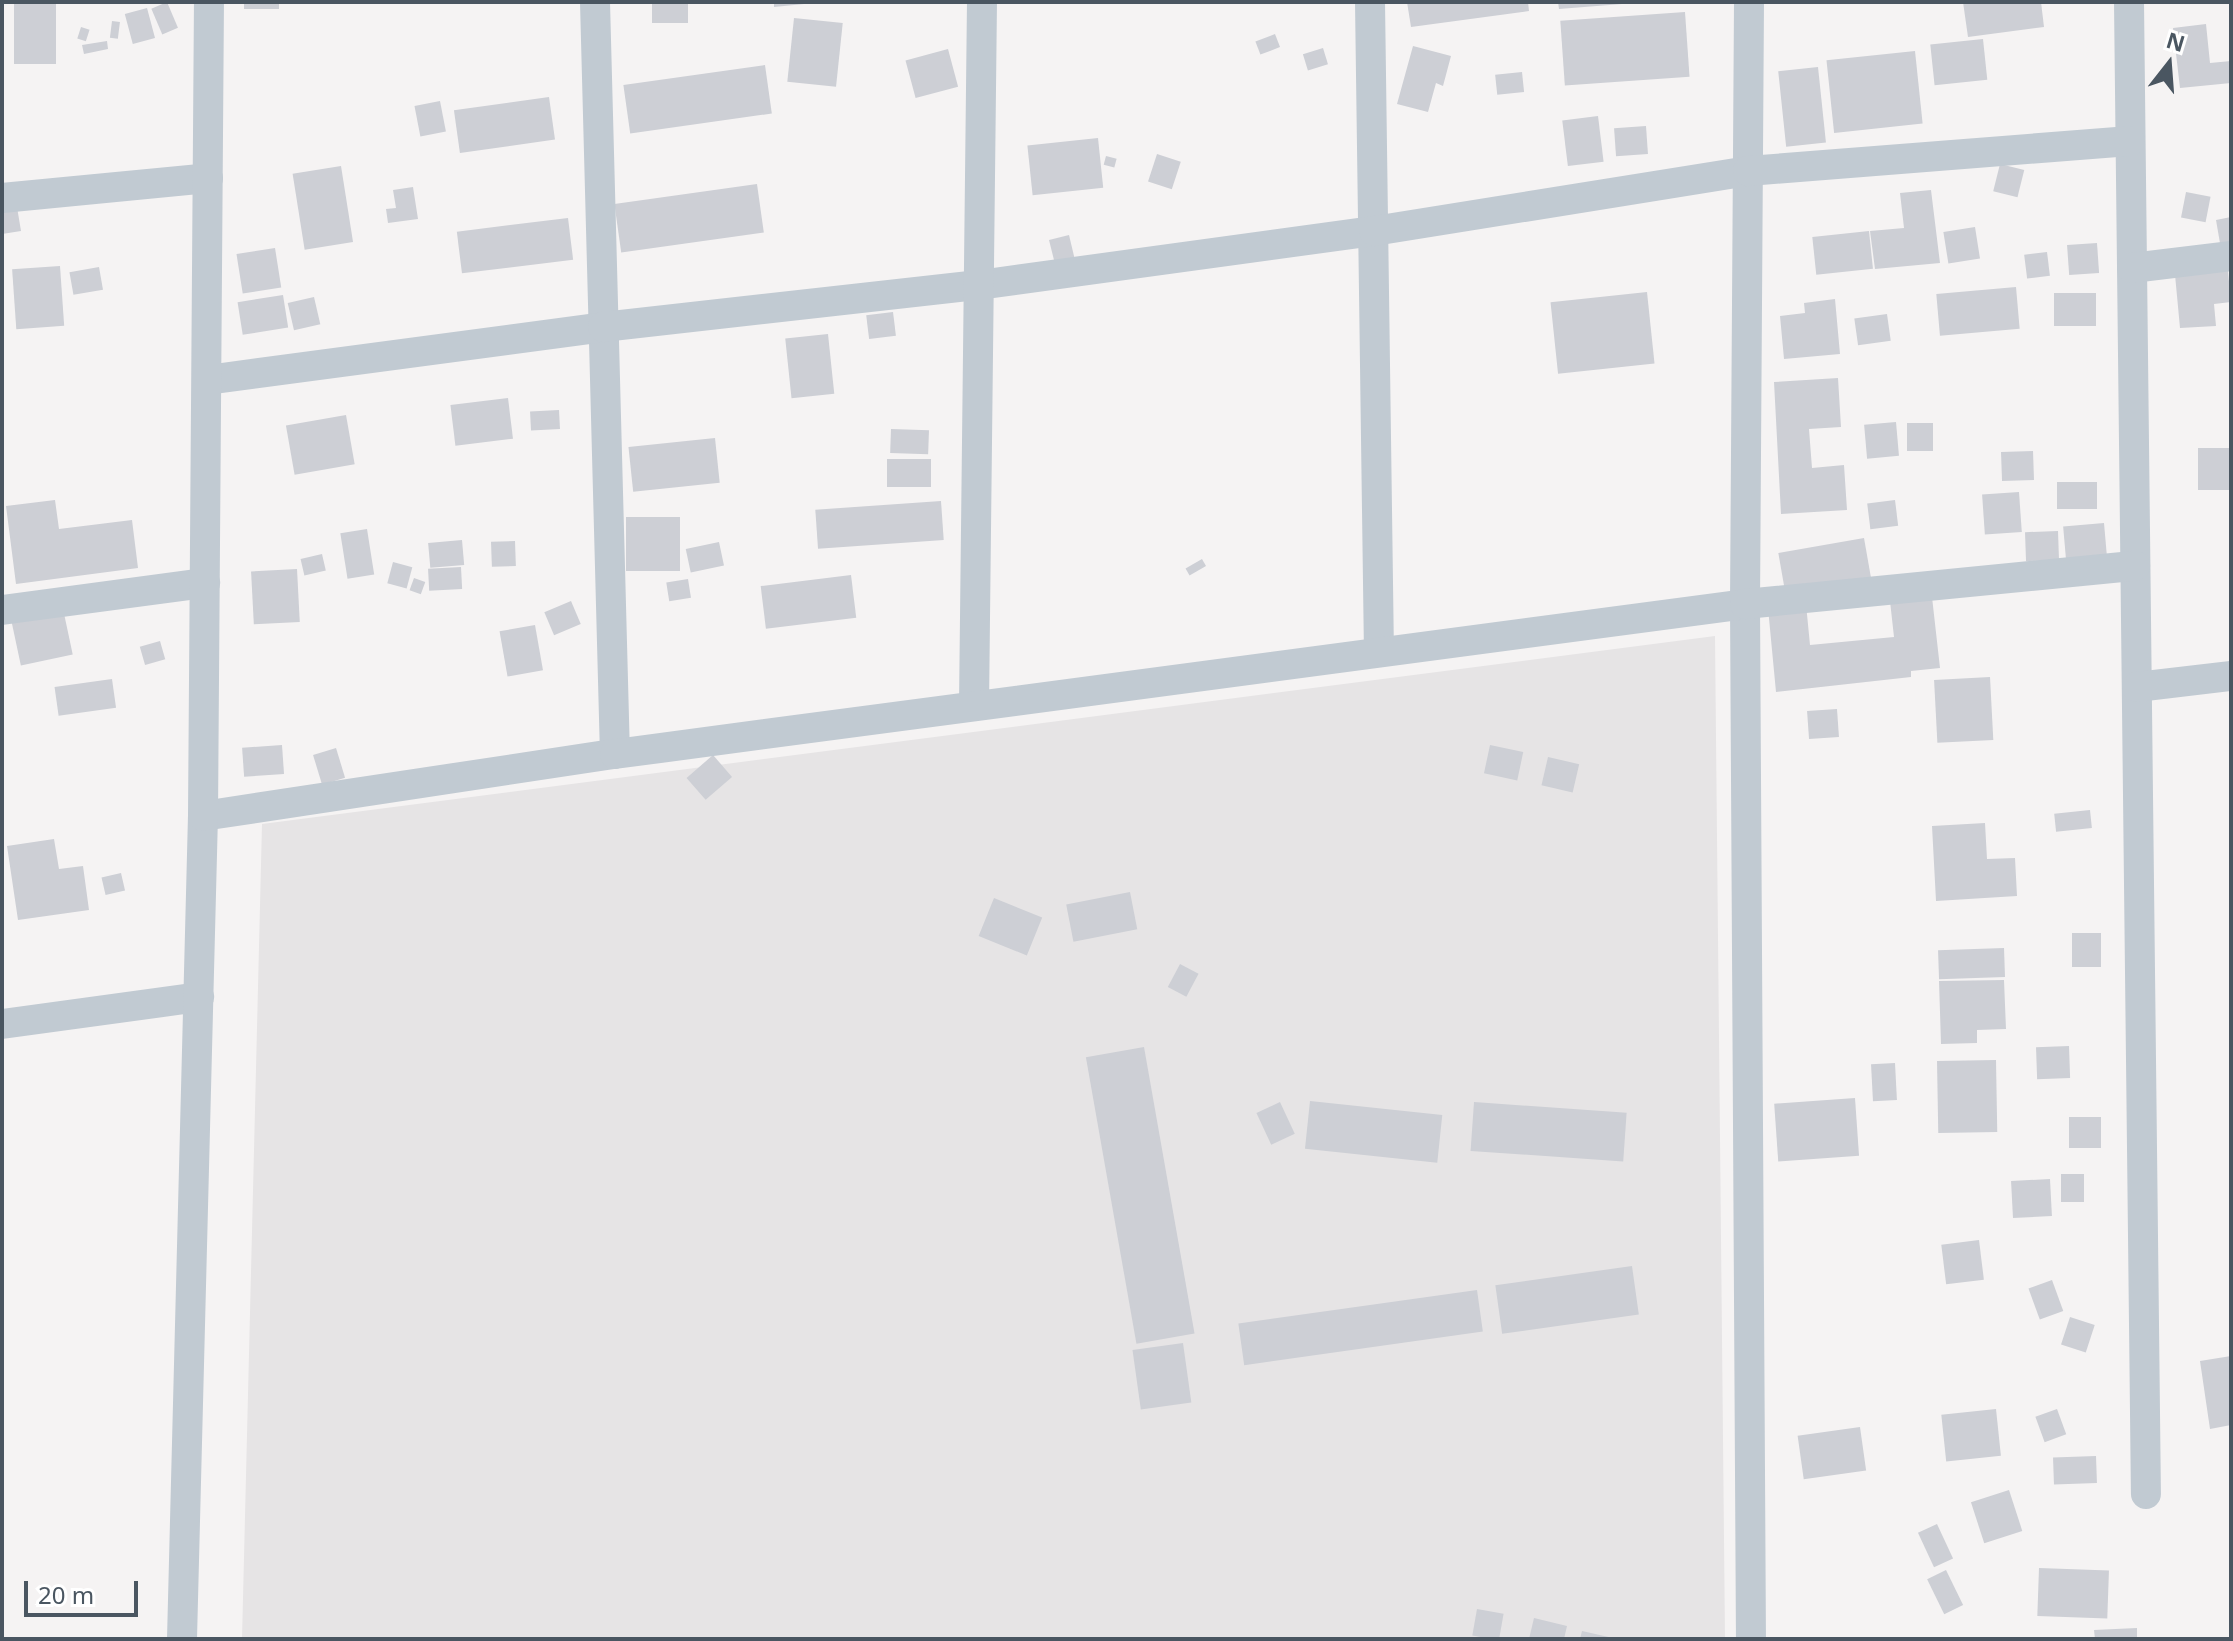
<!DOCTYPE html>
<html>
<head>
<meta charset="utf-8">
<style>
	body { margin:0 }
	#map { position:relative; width:2233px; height:1641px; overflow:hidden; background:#f5f3f3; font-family:"Noto Sans",sans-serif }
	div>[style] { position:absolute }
	.education>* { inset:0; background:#e6e4e5 }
	.building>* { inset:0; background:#cdcfd5; transform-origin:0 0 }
	.street>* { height:30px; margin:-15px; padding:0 15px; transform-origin:15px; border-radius:15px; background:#c1cad2 }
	span { translate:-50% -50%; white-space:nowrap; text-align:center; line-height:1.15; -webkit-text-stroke:7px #fff; paint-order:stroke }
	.frame { position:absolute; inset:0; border:4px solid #4a5661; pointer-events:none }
	.north { position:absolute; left:2129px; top:24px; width:80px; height:80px; -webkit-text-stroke:6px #fff; paint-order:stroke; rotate:17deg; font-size:22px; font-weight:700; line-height:32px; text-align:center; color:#4a5661 }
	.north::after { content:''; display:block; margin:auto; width:28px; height:36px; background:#4a5661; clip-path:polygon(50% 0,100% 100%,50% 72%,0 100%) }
	.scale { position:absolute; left:24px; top:1581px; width:114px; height:36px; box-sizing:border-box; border:4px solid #4a5661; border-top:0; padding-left:10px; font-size:24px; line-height:28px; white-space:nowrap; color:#4a5661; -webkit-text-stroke:6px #fff; paint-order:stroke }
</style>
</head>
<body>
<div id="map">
	<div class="education">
		<i style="clip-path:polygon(1715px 636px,1725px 1639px,242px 1639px,262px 824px)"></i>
	</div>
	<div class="building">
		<i style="left:14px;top:2px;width:42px;height:62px"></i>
		<i style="left:167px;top:2px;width:28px;height:17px;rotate:67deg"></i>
		<i style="left:244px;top:2px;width:35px;height:7px"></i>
		<i style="left:652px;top:2px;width:36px;height:21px"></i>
		<i style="clip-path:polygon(774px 2px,804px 2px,804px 4px,774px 7px)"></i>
		<i style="clip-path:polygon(1407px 2px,1528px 2px,1529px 11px,1411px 27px)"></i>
		<i style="clip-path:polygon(1558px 2px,1622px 2px,1622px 4px,1559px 9px)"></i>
		<i style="clip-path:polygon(1963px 2px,2041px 2px,2044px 27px,1968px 37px)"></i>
		<i style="left:147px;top:8px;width:31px;height:23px;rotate:75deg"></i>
		<i style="left:1685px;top:12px;width:65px;height:125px;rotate:86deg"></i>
		<i style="left:794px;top:18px;width:49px;height:64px;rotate:6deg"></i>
		<i style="left:112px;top:21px;width:8px;height:17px;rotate:7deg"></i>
		<i style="clip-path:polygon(2206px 24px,2210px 63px,2231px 61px,2231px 83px,2180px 88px,2173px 28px)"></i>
		<i style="left:81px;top:27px;width:9px;height:12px;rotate:18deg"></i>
		<i style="left:1275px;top:34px;width:14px;height:21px;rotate:69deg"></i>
		<i style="left:1983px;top:39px;width:41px;height:53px;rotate:84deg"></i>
		<i style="clip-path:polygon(107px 41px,108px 49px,84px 54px,82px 45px)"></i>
		<i style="clip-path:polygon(1413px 46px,1451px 56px,1443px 86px,1436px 83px,1428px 112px,1397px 104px)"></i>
		<i style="left:1323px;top:48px;width:17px;height:21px;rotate:73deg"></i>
		<i style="left:948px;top:49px;width:39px;height:44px;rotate:75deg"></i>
		<i style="left:1915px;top:51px;width:73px;height:89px;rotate:84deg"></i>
		<i style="left:765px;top:65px;width:49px;height:143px;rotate:82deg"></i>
		<i style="left:1818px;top:67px;width:76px;height:40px;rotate:84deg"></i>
		<i style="left:1522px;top:72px;width:20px;height:27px;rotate:84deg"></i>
		<i style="left:549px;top:97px;width:43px;height:96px;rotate:82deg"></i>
		<i style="left:440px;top:101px;width:31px;height:26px;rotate:79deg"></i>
		<i style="left:1598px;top:116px;width:46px;height:36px;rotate:83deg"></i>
		<i style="left:1646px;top:126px;width:28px;height:32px;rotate:86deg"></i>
		<i style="left:1098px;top:138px;width:50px;height:71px;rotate:84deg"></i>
		<i style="left:1157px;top:154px;width:25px;height:29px;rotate:18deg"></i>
		<i style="left:1106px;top:156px;width:11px;height:9px;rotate:15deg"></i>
		<i style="left:2000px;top:164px;width:25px;height:28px;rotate:14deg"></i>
		<i style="left:341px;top:166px;width:77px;height:49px;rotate:81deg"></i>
		<i style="left:757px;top:184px;width:49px;height:144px;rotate:82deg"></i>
		<i style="clip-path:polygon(413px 187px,418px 219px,388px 223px,386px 209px,396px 208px,393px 190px)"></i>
		<i style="clip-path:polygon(1931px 190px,1940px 263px,1875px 269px,1870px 231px,1904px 228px,1900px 193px)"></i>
		<i style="left:2186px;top:192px;width:25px;height:26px;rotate:11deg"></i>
		<i style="clip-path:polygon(17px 207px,21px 231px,2px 234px,2px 210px)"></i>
		<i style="clip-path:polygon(2231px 217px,2231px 248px,2221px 249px,2216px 220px)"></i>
		<i style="left:568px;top:218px;width:42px;height:112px;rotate:83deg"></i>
		<i style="left:1975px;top:227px;width:32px;height:32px;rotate:81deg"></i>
		<i style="left:1869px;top:231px;width:38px;height:57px;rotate:84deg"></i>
		<i style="clip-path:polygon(1069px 235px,1074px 256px,1075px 264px,1054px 260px,1049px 240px)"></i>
		<i style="left:2097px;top:243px;width:30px;height:30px;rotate:86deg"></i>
		<i style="left:275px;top:248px;width:40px;height:39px;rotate:81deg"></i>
		<i style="left:2047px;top:252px;width:24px;height:23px;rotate:83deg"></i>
		<i style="clip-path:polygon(2227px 261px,2231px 302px,2214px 304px,2216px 326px,2180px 328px,2174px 264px)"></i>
		<i style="left:60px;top:266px;width:60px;height:48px;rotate:86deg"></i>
		<i style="left:99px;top:267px;width:23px;height:30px;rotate:80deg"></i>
		<i style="left:2016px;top:287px;width:42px;height:80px;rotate:85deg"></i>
		<i style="left:1647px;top:292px;width:72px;height:97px;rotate:84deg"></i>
		<i style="left:2054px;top:293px;width:42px;height:33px"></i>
		<i style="left:283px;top:295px;width:33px;height:46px;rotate:81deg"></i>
		<i style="left:314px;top:297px;width:28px;height:27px;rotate:77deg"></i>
		<i style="clip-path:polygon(1835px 299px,1840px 354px,1784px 359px,1780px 316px,1805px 313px,1804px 303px)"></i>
		<i style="left:893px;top:312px;width:24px;height:27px;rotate:83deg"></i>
		<i style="left:1887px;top:314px;width:27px;height:33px;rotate:82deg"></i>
		<i style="left:828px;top:334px;width:60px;height:43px;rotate:84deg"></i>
		<i style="clip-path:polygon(1838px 378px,1841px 427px,1809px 429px,1812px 468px,1844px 465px,1847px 510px,1781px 514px,1774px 382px)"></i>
		<i style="left:508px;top:398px;width:41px;height:58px;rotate:83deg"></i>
		<i style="left:559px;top:410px;width:19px;height:29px;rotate:87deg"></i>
		<i style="left:346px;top:415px;width:50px;height:61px;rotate:80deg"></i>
		<i style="left:1896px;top:422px;width:34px;height:32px;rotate:85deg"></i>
		<i style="left:1907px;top:423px;width:26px;height:28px"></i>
		<i style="left:891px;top:429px;width:38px;height:24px;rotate:2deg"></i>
		<i style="left:715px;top:438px;width:45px;height:87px;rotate:84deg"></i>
		<i style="left:2231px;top:448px;width:42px;height:33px;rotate:90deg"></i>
		<i style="left:2033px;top:451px;width:29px;height:32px;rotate:88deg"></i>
		<i style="left:931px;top:459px;width:28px;height:44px;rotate:90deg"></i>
		<i style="left:2097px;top:482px;width:27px;height:40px;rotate:90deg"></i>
		<i style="left:2019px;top:492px;width:40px;height:37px;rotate:86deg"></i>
		<i style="clip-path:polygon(55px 500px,59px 529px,132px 520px,138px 568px,16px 584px,6px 506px)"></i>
		<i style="left:1895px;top:500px;width:26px;height:28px;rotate:83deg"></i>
		<i style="left:941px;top:501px;width:39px;height:126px;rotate:86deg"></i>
		<i style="left:626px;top:517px;width:54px;height:54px"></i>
		<i style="left:2104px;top:523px;width:34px;height:41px;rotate:85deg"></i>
		<i style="left:367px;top:529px;width:46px;height:27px;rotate:81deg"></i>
		<i style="left:2058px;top:531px;width:29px;height:33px;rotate:88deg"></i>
		<i style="left:1864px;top:538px;width:41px;height:87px;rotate:80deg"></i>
		<i style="left:462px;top:540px;width:25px;height:34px;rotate:85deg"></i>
		<i style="left:515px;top:541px;width:25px;height:24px;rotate:88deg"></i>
		<i style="left:719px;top:542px;width:24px;height:34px;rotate:78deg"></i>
		<i style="left:322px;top:554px;width:17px;height:22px;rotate:77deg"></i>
		<i style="left:1202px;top:559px;width:8px;height:19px;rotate:60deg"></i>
		<i style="left:393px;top:562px;width:20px;height:22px;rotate:15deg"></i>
		<i style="left:461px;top:567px;width:22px;height:33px;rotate:87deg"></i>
		<i style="left:297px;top:569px;width:53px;height:46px;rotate:87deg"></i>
		<i style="left:851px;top:575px;width:43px;height:91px;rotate:83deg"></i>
		<i style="left:414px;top:578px;width:12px;height:13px;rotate:20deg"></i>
		<i style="left:688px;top:579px;width:19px;height:22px;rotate:81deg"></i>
		<i style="left:59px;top:590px;width:66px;height:53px;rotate:78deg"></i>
		<i style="clip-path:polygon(1932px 597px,1940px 668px,1911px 671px,1911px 677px,1776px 692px,1768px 608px,1806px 604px,1810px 645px,1894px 637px,1890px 601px)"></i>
		<i style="left:571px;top:601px;width:25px;height:29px;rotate:67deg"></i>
		<i style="left:535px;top:625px;width:46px;height:36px;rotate:80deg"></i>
		<i style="left:160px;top:641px;width:19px;height:21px;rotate:74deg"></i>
		<i style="left:1990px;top:677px;width:63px;height:56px;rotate:87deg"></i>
		<i style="left:112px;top:679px;width:29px;height:58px;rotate:82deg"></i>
		<i style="left:1837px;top:709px;width:28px;height:30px;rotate:86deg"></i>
		<i style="left:282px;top:745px;width:29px;height:40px;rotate:86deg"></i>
		<i style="left:1490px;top:745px;width:34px;height:29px;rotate:12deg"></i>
		<i style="left:336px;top:748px;width:31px;height:24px;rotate:73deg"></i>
		<i style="left:713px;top:755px;width:29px;height:35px;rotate:49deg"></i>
		<i style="left:1548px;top:757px;width:32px;height:29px;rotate:13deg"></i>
		<i style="left:2090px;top:810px;width:18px;height:36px;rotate:84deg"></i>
		<i style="clip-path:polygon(1985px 823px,1987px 859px,2015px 858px,2017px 896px,1936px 901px,1932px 826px)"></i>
		<i style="clip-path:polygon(54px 839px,59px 869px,83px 866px,89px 910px,18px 920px,7px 846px)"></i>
		<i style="left:121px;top:873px;width:18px;height:20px;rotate:77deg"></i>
		<i style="left:1130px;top:892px;width:38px;height:65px;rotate:79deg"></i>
		<i style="left:994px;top:898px;width:52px;height:41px;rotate:22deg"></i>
		<i style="left:2072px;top:933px;width:29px;height:34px"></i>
		<i style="left:2004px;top:948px;width:29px;height:66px;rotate:88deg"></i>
		<i style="left:1180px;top:964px;width:21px;height:26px;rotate:28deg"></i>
		<i style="clip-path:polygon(2004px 980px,2006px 1029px,1977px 1030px,1977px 1043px,1941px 1044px,1939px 981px)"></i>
		<i style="left:2069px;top:1046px;width:32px;height:33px;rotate:88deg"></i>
		<i style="left:1144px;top:1047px;width:291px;height:59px;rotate:80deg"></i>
		<i style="left:1996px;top:1060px;width:72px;height:59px;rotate:89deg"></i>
		<i style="left:1895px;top:1063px;width:37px;height:24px;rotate:87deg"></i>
		<i style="left:1855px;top:1098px;width:58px;height:81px;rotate:86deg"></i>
		<i style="left:1310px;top:1101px;width:133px;height:48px;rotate:6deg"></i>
		<i style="left:1280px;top:1102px;width:35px;height:26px;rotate:65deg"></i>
		<i style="left:1474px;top:1102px;width:153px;height:49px;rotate:4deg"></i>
		<i style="left:2069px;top:1117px;width:32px;height:31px"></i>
		<i style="left:2061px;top:1174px;width:23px;height:28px"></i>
		<i style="left:2050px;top:1179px;width:37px;height:39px;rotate:87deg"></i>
		<i style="left:1979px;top:1240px;width:40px;height:38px;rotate:83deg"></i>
		<i style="left:1632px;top:1266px;width:49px;height:138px;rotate:82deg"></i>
		<i style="left:2052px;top:1280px;width:33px;height:25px;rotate:70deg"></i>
		<i style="left:1477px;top:1290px;width:42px;height:241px;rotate:82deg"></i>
		<i style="left:2070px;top:1317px;width:26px;height:29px;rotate:18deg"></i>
		<i style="left:1183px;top:1343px;width:60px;height:51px;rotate:82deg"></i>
		<i style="clip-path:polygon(2231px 1356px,2231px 1425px,2210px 1429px,2200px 1361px)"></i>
		<i style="left:1996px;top:1409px;width:47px;height:55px;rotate:84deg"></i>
		<i style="left:2057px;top:1409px;width:27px;height:23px;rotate:70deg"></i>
		<i style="left:1860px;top:1427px;width:44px;height:63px;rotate:82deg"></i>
		<i style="left:2096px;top:1456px;width:27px;height:43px;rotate:88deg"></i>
		<i style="left:2009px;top:1490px;width:43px;height:40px;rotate:72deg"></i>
		<i style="left:1937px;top:1524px;width:38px;height:21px;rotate:65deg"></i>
		<i style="left:2039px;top:1568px;width:70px;height:48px;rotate:2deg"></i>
		<i style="left:1946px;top:1570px;width:39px;height:21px;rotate:64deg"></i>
		<i style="left:1477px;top:1609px;width:27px;height:27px;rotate:10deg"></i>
		<i style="clip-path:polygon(1534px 1618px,1567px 1626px,1564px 1639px,1529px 1639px)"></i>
		<i style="clip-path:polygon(2137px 1628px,2137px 1639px,2095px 1639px,2094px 1630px)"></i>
		<i style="clip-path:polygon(1582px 1631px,1613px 1638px,1613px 1639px,1580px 1639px)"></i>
	</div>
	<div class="street">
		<i style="left:595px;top:2px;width:752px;rotate:88.48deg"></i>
		<i style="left:1370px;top:2px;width:650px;rotate:89.21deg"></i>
		<i style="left:1749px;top:2px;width:602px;rotate:90.38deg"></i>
		<i style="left:1745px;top:604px;width:1035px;rotate:89.67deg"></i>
		<i style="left:2129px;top:2px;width:1492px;rotate:89.35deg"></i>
		<i style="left:2px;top:198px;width:207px;rotate:-5.5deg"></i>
		<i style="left:2132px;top:268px;width:100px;rotate:-6.9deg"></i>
		<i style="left:207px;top:380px;width:400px;rotate:-7.6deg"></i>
		<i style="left:603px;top:327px;width:378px;rotate:-6.4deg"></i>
		<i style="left:979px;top:285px;width:399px;rotate:-7.8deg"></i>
		<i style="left:1374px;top:231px;width:379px;rotate:-9.1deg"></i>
		<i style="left:1748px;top:171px;width:383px;rotate:-4.5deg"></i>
		<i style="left:2px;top:610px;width:205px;rotate:-7.6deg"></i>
		<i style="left:2137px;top:687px;width:95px;rotate:-6.7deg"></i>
		<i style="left:974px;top:706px;width:704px;rotate:-89.35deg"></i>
		<i style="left:203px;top:816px;width:417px;rotate:-8.6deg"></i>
		<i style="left:615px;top:754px;width:1140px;rotate:-7.56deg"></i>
		<i style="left:1745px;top:604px;width:392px;rotate:-5.6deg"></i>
		<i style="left:2px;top:1024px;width:199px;rotate:-7.8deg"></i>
		<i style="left:182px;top:1639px;width:823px;rotate:-88.54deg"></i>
		<i style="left:203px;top:816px;width:814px;rotate:-89.58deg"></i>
	</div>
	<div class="frame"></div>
	<div class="north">N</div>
	<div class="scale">20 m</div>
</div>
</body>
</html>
